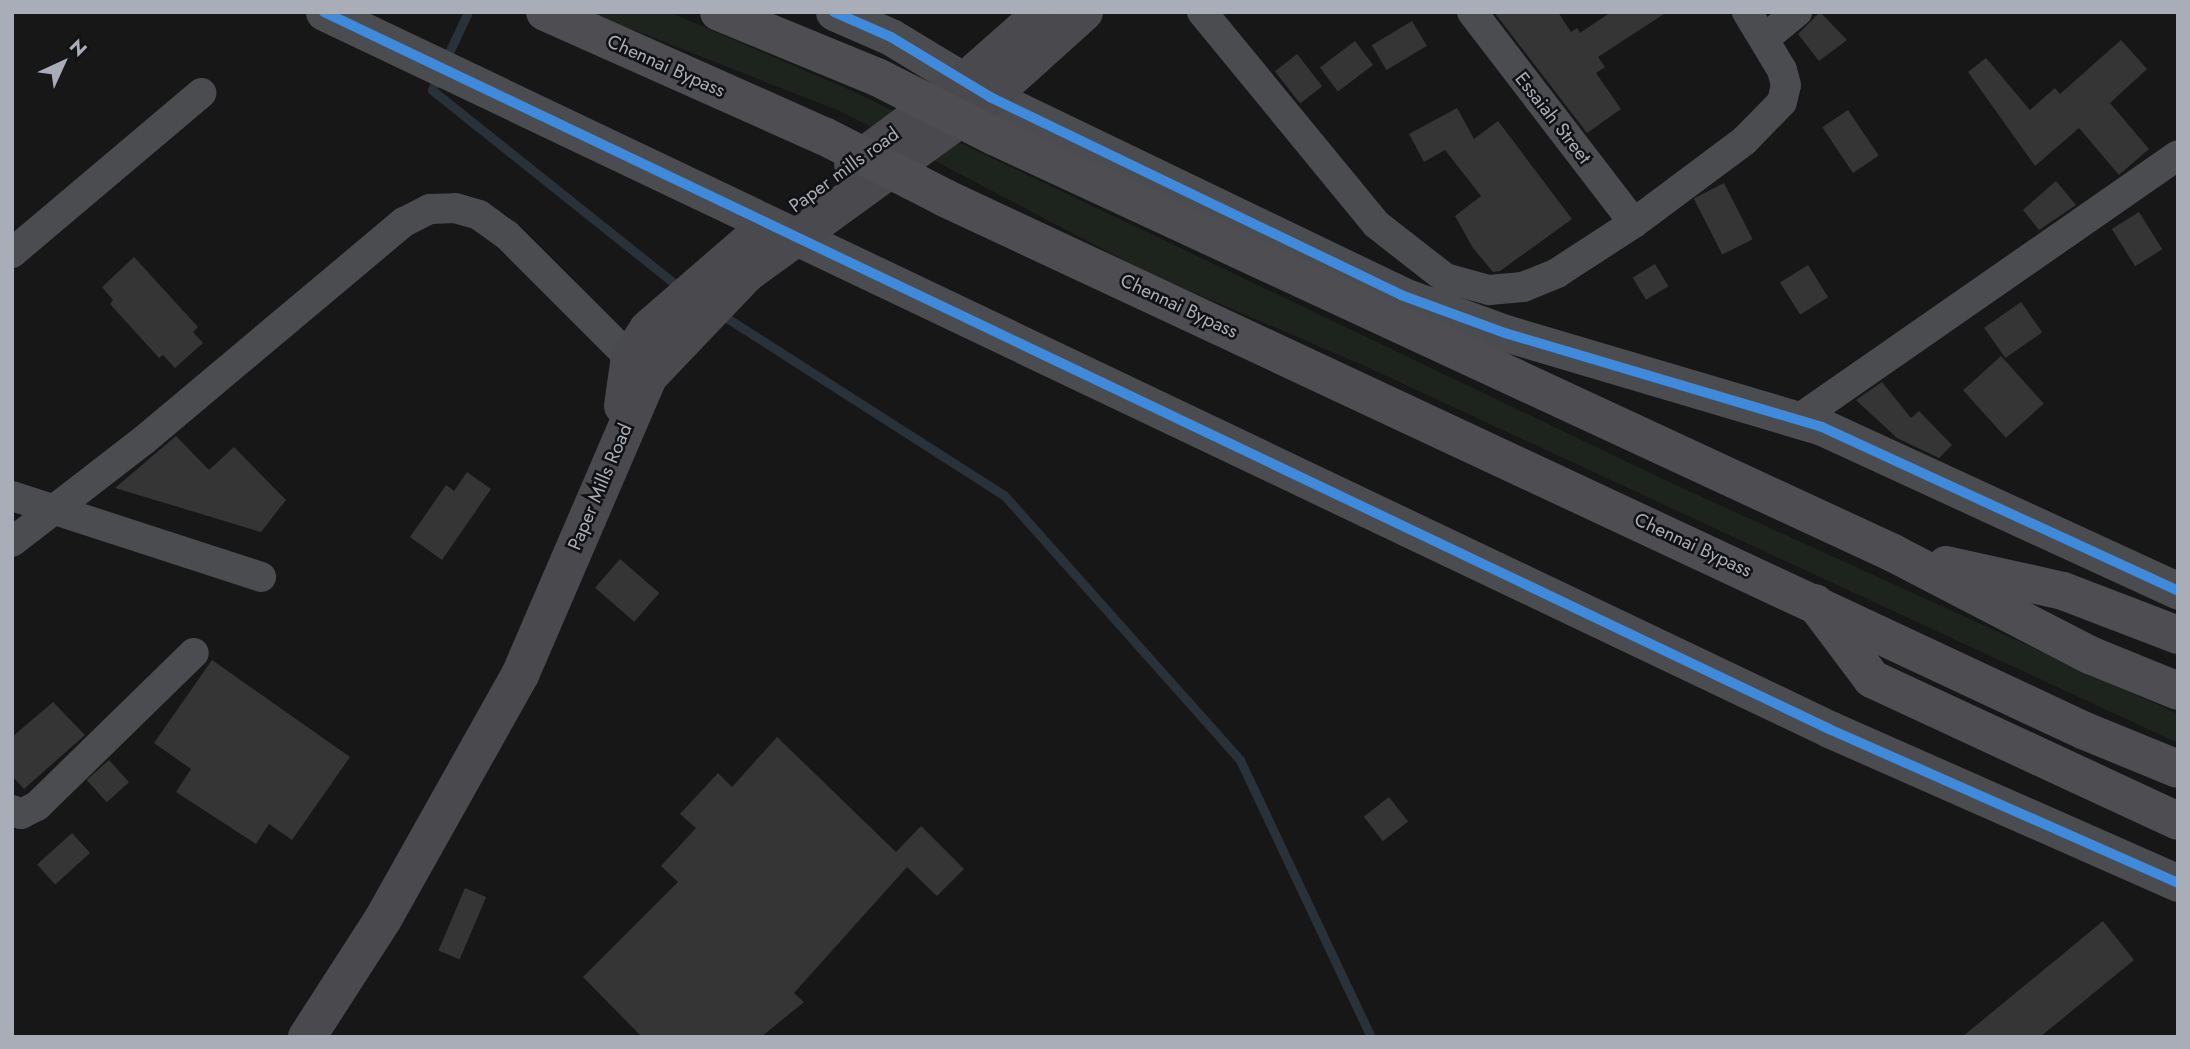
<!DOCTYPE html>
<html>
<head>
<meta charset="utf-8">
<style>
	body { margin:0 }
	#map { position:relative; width:2190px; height:1049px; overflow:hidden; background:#171717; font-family:Jost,sans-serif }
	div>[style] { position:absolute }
	.green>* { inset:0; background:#1d241e }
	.stream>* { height:9px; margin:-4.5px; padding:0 4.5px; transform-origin:4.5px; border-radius:4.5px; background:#2a3239 }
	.building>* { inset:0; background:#353536; transform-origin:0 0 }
	.minor>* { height:30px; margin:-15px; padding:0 15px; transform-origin:15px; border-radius:15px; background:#4b4c50 }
	.tertiary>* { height:37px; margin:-18.5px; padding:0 18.5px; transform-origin:18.5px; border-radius:18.5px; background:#4b4c50 }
	.secondary>* { height:38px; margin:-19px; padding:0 19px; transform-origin:19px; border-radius:19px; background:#4a4a4e }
	.trunk>* { height:38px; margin:-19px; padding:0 19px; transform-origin:19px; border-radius:19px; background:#4e4e52 }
	.trunk-bridge>* { height:38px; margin:-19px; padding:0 19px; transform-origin:19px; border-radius:19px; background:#4e4e52 }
	.cycleway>* { height:10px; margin:-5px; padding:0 5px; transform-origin:5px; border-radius:5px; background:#408adc }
	span { translate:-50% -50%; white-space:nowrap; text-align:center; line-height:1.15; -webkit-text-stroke:5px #111113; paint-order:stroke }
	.street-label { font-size:19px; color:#a8adb8 }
	.frame { position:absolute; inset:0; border:14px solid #a8adb8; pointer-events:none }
	.north { position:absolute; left:28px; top:28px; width:70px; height:70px; -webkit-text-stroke:5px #111113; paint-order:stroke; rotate:45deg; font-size:19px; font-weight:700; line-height:28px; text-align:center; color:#a8adb8 }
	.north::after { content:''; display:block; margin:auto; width:24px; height:32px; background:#a8adb8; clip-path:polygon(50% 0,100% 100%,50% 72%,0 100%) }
</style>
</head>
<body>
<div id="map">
	<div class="green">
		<i style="clip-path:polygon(588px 12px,669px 12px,850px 90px,1667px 481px,2178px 714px,2178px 743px,1365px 366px,1148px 273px,842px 112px)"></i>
	</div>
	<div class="stream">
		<i style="left:445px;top:61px;width:54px;rotate:-64.9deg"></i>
		<i style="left:439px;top:74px;width:17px;rotate:114deg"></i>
		<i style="left:432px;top:90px;width:319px;rotate:38.6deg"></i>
		<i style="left:719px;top:313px;width:338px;rotate:32.6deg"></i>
		<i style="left:1004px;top:495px;width:355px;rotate:48.3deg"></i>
		<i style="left:1240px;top:760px;width:306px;rotate:64.7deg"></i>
	</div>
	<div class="building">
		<i style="clip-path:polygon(1494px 12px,1558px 12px,1571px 32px,1577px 28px,1580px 33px,1611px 12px,1667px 12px,1598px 57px,1605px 67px,1596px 73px,1621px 109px,1587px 133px)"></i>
		<i style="clip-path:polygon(1820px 12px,1847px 40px,1819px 61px,1798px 34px)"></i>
		<i style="left:1412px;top:21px;width:29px;height:47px;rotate:59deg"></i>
		<i style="clip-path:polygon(2121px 40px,2147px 69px,2110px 103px,2149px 149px,2119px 175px,2079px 128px,2035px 166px,1968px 72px,1986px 58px,2030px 110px,2055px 88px,2060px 94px)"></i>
		<i style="left:1355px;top:41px;width:30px;height:44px;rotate:53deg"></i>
		<i style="left:1297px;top:54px;width:41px;height:28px;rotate:52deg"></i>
		<i style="clip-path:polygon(1457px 108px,1474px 139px,1498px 121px,1572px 219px,1500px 271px,1493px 272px,1473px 248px,1455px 216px,1481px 196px,1445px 150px,1424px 162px,1409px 134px)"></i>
		<i style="left:1848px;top:110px;width:55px;height:31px;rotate:56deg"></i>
		<i style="clip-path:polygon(2056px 181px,2076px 205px,2039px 230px,2023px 210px)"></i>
		<i style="left:1724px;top:183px;width:63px;height:34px;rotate:63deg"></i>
		<i style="left:2139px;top:212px;width:44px;height:32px;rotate:58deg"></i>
		<i style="clip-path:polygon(134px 257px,198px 327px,193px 332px,203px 343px,175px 368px,163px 355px,159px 358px,110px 304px,113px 300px,102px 287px)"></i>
		<i style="left:1655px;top:264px;width:26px;height:26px;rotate:59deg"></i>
		<i style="left:1808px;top:265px;width:38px;height:33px;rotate:58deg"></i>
		<i style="left:2021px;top:302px;width:37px;height:45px;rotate:55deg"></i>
		<i style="left:2001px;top:356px;width:64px;height:51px;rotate:48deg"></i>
		<i style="clip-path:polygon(1882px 382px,1911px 418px,1919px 411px,1952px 445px,1939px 458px,1897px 438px,1856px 400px)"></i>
		<i style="clip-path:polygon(176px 436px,209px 470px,234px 447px,286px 500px,261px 532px,115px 488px)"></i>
		<i style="clip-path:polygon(467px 472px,491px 489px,442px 560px,410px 537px,446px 485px,454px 491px)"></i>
		<i style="left:620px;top:559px;width:52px;height:38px;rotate:41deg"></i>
		<i style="clip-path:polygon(212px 660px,350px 757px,292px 840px,269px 824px,256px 844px,176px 792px,191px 769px,154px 743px)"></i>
		<i style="clip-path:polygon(53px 702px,85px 735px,24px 789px,12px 776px,12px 737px)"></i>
		<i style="clip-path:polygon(777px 737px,896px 852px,921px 826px,964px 869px,937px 896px,907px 867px,794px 993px,804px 1002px,761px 1037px,642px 1037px,583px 977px,678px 882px,661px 866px,696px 828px,680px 814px,718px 773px,732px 787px)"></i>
		<i style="left:109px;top:760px;width:30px;height:30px;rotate:48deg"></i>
		<i style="left:1389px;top:797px;width:31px;height:32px;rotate:52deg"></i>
		<i style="left:72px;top:833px;width:27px;height:47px;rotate:48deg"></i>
		<i style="left:465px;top:888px;width:23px;height:68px;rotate:23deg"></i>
		<i style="clip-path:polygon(2103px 921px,2134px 960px,2040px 1037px,1962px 1037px)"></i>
	</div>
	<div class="minor">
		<i style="left:1202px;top:12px;width:274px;rotate:50.6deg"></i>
		<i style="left:1376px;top:224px;width:88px;rotate:38deg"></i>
		<i style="left:1445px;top:278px;width:46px;rotate:15.3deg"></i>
		<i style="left:1489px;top:290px;width:34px;rotate:-5deg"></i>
		<i style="left:1523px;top:287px;width:37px;rotate:-22deg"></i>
		<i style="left:1557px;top:273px;width:92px;rotate:-33deg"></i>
		<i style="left:1634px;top:223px;width:137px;rotate:-36.7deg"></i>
		<i style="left:1744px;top:141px;width:54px;rotate:-45.7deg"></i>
		<i style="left:1782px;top:102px;width:17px;rotate:-77deg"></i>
		<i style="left:1786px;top:85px;width:16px;rotate:-105deg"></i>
		<i style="left:1782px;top:70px;width:68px;rotate:-121.1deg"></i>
		<i style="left:1472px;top:12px;width:266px;rotate:52.5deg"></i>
		<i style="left:1764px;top:39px;width:43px;rotate:-39.3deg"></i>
		<i style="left:12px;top:253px;width:248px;rotate:-40.2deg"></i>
		<i style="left:1797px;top:420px;width:464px;rotate:-34.8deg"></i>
		<i style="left:12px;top:496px;width:262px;rotate:18deg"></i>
		<i style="left:12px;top:542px;width:167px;rotate:-37.7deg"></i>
		<i style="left:144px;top:440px;width:339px;rotate:-40deg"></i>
		<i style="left:404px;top:222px;width:29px;rotate:-27deg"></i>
		<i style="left:430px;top:209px;width:25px;rotate:-2deg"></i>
		<i style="left:455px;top:208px;width:25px;rotate:16deg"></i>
		<i style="left:479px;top:215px;width:34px;rotate:36deg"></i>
		<i style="left:507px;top:235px;width:195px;rotate:45deg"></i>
		<i style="left:12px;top:810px;width:10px;rotate:24deg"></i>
		<i style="left:21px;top:814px;width:18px;rotate:-27deg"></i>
		<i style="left:37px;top:806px;width:219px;rotate:-44.3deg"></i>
	</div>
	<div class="tertiary">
		<i style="left:324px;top:12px;width:1667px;rotate:25.47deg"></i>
		<i style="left:1829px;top:729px;width:381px;rotate:23.8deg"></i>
		<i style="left:834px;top:12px;width:62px;rotate:23.7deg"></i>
		<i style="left:891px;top:37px;width:116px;rotate:31.2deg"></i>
		<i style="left:990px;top:97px;width:456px;rotate:25.7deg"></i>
		<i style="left:1401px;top:295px;width:111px;rotate:20.1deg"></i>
		<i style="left:1505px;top:333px;width:331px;rotate:16.5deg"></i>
		<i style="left:1822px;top:427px;width:392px;rotate:24.7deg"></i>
	</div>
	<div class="secondary">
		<i style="left:853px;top:164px;width:141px;rotate:-36.6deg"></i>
		<i style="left:966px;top:80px;width:103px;rotate:-41.4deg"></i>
		<i style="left:623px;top:406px;width:49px;rotate:-81.9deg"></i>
		<i style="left:630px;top:357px;width:33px;rotate:-57deg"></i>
		<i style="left:648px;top:329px;width:147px;rotate:-40.9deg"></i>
		<i style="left:307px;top:1037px;width:140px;rotate:-57.2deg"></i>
		<i style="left:383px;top:919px;width:280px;rotate:-60.7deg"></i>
		<i style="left:520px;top:675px;width:326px;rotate:-66.7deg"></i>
		<i style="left:649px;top:376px;width:141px;rotate:-46.4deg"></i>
		<i style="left:746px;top:274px;width:301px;rotate:-36deg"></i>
		<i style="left:990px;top:97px;width:127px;rotate:-42.1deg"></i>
	</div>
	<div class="trunk">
		<i style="left:545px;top:12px;width:305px;rotate:24deg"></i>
		<i style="left:719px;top:12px;width:171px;rotate:22.4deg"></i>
		<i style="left:996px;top:137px;width:989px;rotate:24.88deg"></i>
		<i style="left:1893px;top:553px;width:222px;rotate:27.4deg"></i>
		<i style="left:2090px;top:655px;width:95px;rotate:22.2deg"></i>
		<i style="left:945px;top:198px;width:1258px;rotate:25.06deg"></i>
		<i style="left:2085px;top:731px;width:100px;rotate:22.2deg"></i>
		<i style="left:1946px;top:565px;width:120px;rotate:12.5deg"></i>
		<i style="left:2063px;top:591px;width:123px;rotate:20.9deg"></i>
		<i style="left:1815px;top:603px;width:95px;rotate:53.1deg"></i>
		<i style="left:1872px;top:679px;width:337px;rotate:24.9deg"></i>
	</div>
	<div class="trunk-bridge">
		<i style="left:877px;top:77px;width:133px;rotate:26.8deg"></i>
		<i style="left:824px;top:136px;width:136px;rotate:27.1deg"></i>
	</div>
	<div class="cycleway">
		<i style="left:324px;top:12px;width:1667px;rotate:25.47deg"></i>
		<i style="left:1829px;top:729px;width:381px;rotate:23.8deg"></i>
		<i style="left:834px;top:12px;width:62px;rotate:23.7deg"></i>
		<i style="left:891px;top:37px;width:116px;rotate:31.2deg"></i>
		<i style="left:990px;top:97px;width:456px;rotate:25.7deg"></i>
		<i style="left:1401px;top:295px;width:111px;rotate:20.1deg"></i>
		<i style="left:1505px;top:333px;width:331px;rotate:16.5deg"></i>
		<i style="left:1822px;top:427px;width:392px;rotate:24.7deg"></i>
	</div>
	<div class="street-label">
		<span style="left:666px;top:66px;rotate:24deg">Chennai Bypass</span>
		<span style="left:1553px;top:118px;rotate:52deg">Essaiah Street</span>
		<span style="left:844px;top:170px;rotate:-36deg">Paper mills road</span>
		<span style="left:1179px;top:306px;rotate:25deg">Chennai Bypass</span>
		<span style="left:600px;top:487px;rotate:-67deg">Paper Mills Road</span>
		<span style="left:1693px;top:545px;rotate:25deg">Chennai Bypass</span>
	</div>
	<div class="frame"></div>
	<div class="north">N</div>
</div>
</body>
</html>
